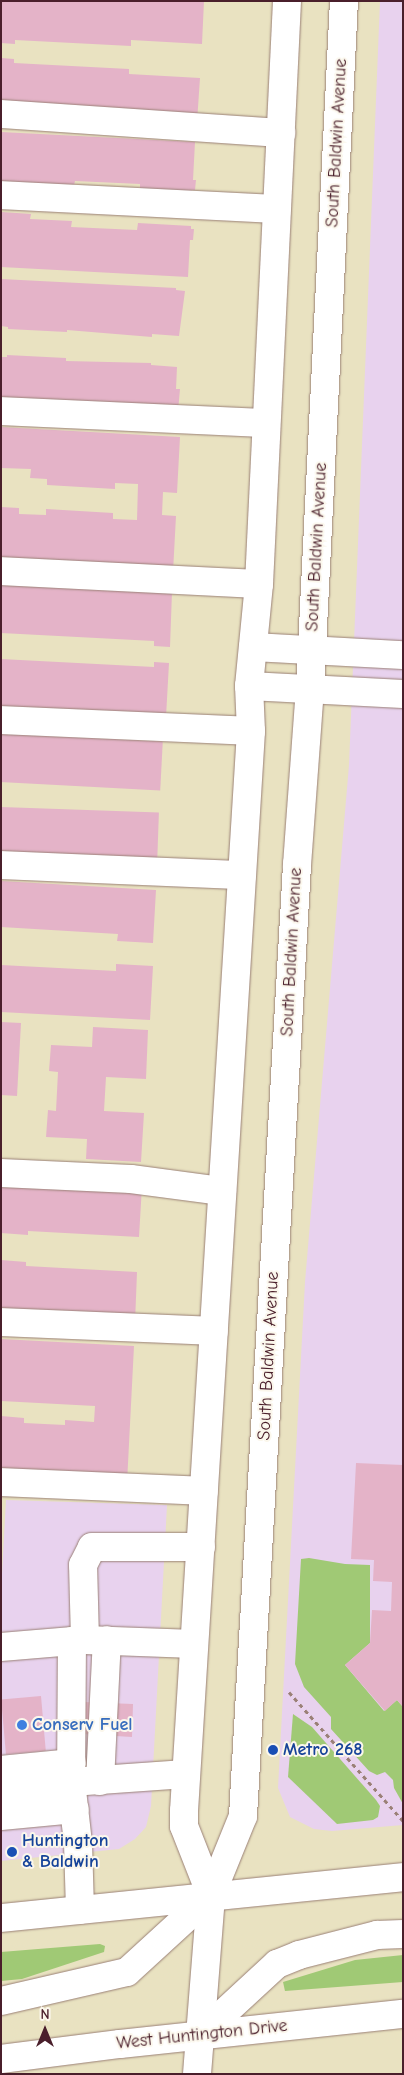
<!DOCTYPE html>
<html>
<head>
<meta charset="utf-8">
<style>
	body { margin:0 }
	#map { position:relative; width:404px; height:2075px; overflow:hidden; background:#e9e2c1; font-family:"Comic Neue",sans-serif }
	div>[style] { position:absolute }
	.built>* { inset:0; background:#e8d2ee }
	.green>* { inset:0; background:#a0c975 }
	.building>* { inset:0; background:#e4b3c8; transform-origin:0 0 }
	.path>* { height:3px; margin-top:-1.5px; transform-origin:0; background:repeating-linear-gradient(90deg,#9a8076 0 4px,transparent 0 8px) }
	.roads { filter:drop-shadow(0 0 1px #9a8076) drop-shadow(0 0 1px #9a8076) }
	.minor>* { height:28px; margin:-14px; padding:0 14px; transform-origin:14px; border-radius:14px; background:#fff }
	.major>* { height:28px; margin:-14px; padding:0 14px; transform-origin:14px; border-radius:14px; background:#fff }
	.dots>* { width:14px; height:14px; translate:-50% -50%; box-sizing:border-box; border:2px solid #fbf7ec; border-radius:50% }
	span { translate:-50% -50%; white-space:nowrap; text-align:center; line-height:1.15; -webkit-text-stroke:4px #fbf7ec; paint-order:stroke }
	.street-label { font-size:18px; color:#4a1f2b }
	.shop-label { font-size:18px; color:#366cbe; font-weight:700 }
	.left { translate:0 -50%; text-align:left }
	.transit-label { font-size:18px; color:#164399; font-weight:700 }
	.frame { position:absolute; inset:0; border:2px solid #4a1f2b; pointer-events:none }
	.north { position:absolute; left:20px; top:2005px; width:50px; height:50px; -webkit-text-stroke:4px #fbf7ec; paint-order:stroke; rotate:0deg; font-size:14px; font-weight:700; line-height:20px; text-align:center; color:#4a1f2b }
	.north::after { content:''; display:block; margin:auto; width:18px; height:22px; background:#4a1f2b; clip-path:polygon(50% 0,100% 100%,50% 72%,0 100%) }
</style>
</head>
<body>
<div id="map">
	<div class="built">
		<i style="clip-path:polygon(380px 1px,403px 1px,403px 1825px,332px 1831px,314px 1829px,290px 1817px,278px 1788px,305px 1282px,349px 765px)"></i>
		<i style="clip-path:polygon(6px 1500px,167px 1505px,151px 1806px,146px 1827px,135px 1839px,119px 1849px,1px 1861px,1px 1593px)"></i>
	</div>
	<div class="green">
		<i style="clip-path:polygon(309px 1558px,345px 1564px,370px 1565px,370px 1643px,345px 1665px,384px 1711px,397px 1700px,403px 1707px,403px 1804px,394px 1788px,393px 1780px,385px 1772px,377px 1775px,369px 1771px,331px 1729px,331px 1717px,304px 1687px,295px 1664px,301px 1559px)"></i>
		<i style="clip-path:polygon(293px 1714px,312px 1727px,376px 1800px,380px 1806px,378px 1817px,373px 1820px,337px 1824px,288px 1777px)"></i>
		<i style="clip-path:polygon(100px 1944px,105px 1946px,104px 1952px,22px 1979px,1px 1981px,1px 1952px)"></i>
		<i style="clip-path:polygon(403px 1955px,403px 1982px,285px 1991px,283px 1982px,355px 1960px)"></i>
	</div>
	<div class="building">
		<i style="clip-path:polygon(1px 1px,204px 1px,202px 44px,131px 40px,131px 46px,15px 40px,15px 44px,1px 43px)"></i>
		<i style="clip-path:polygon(1px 58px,14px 59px,14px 63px,129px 69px,129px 74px,200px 78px,197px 122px,1px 106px)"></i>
		<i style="clip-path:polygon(1px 132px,195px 142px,193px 180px,196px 180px,195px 190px,192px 190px,192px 193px,140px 190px,140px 184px,75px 181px,74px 185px,32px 183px,32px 189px,1px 187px)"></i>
		<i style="clip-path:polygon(1px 212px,31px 214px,30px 219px,72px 221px,71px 227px,137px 230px,138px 223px,191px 226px,191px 229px,194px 229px,193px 240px,190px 240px,188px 277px,1px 267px)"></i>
		<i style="clip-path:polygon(1px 279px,176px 288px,176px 290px,185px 291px,179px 336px,152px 334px,152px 337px,67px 330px,67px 332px,8px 329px,8px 327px,1px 326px)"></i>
		<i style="clip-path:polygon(7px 355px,66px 358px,66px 361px,151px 363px,151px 365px,177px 367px,176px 389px,180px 389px,178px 411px,1px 405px,1px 357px,7px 357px)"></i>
		<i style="clip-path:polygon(1px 427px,180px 437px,177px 493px,163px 492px,162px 515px,176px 516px,173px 572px,1px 563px,1px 507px,19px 508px,19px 514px,46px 515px,46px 509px,113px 513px,113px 519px,137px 520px,138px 484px,115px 483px,115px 489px,47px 485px,47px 479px,30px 478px,31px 469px,1px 468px)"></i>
		<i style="clip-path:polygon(1px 583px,172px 592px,170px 647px,154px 646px,154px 641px,1px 633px)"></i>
		<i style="clip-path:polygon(1px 659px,154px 667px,154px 662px,169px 663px,166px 717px,1px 708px)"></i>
		<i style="left:1px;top:733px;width:162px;height:49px;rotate:3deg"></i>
		<i style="left:1px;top:807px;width:158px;height:49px;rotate:2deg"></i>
		<i style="clip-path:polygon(1px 881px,156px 890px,153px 943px,117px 941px,118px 934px,1px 927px)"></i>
		<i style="clip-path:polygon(116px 964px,153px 966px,150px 1020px,1px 1012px,1px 965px,116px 971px)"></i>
		<i style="clip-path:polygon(1px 1022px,21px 1023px,17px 1096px,1px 1095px)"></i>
		<i style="clip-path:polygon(93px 1027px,148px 1030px,146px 1079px,106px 1077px,104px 1111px,144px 1113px,141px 1162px,86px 1159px,87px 1139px,46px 1137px,48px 1110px,56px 1111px,58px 1072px,49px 1071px,51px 1045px,92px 1047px)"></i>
		<i style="clip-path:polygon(1px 1178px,142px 1186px,139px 1237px,28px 1231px,28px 1235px,1px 1233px)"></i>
		<i style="clip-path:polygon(1px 1260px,26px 1262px,26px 1266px,137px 1272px,135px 1323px,1px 1316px)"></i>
		<i style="clip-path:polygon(1px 1339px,134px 1346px,127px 1483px,1px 1476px,1px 1416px,24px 1418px,24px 1423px,65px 1425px,65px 1420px,94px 1422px,95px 1406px,1px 1401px)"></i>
		<i style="clip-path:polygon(356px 1463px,403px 1465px,403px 1707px,397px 1700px,385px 1711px,345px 1665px,370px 1643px,372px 1610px,391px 1611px,392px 1582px,373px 1581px,374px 1560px,351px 1559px)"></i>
		<i style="left:41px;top:1696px;width:55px;height:40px;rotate:85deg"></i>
		<i style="clip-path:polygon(83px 1702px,133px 1704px,132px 1737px,66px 1733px)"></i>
	</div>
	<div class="path">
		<i style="left:289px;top:1692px;width:172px;rotate:48.5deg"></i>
	</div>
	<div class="roads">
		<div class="minor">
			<i style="left:1px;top:114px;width:281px;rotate:3.9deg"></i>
			<i style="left:1px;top:195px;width:276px;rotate:2.9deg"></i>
			<i style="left:1px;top:411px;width:265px;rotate:2.6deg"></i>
			<i style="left:1px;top:571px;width:258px;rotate:2.9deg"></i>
			<i style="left:253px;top:647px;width:150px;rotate:3.1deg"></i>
			<i style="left:249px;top:686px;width:154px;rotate:3deg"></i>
			<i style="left:1px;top:720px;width:250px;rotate:2.5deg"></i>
			<i style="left:1px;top:865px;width:241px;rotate:2.4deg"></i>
			<i style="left:1px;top:1173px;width:130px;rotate:2.6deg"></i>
			<i style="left:131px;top:1179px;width:92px;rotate:7.5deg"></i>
			<i style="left:1px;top:1322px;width:213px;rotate:2.4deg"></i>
			<i style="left:1px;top:1482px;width:203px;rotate:2.5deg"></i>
			<i style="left:85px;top:1640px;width:75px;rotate:-91.5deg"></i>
			<i style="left:83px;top:1565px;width:20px;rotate:-63deg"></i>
			<i style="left:92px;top:1547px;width:109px"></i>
			<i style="left:1px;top:1647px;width:84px;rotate:-4.8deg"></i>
			<i style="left:85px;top:1640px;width:109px;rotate:2.1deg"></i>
			<i style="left:1px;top:1770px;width:71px;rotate:-5.6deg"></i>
			<i style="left:100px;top:1781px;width:141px;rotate:-87.2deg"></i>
			<i style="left:71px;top:1782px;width:141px;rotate:-89.6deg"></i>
			<i style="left:1px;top:1795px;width:71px;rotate:-6.4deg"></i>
			<i style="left:1px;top:1816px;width:74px;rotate:-5.4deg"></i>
			<i style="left:80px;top:1910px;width:67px;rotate:-91.7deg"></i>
			<i style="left:78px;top:1843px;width:61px;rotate:-96.5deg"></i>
			<i style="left:71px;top:1782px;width:115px;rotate:-4deg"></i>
		</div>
		<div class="major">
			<i style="left:211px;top:1895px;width:74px;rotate:-111.4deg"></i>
			<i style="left:184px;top:1826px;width:15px;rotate:-90deg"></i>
			<i style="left:184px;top:1811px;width:1082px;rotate:-86.45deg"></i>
			<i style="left:251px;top:731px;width:45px;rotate:-92.5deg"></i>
			<i style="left:249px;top:686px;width:102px;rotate:-84.4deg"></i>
			<i style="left:259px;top:584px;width:584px;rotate:-87.25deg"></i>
			<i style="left:1px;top:1918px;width:404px;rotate:-5.8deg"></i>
			<i style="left:1px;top:2001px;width:129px;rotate:-13deg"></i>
			<i style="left:127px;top:1972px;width:114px;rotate:-42.5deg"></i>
			<i style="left:200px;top:2035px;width:105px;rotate:-42.7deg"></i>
			<i style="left:277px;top:1964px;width:24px;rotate:-22deg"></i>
			<i style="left:299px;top:1955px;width:81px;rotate:-14.4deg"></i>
			<i style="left:377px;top:1935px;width:26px;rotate:-2deg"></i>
			<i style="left:1px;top:2059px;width:120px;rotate:-7.2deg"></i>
			<i style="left:120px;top:2044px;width:285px;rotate:-6.1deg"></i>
			<i style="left:197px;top:2074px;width:180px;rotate:-85.5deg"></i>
			<i style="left:211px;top:1895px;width:85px;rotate:-67.9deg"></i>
			<i style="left:243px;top:1816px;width:953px;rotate:-86.75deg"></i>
			<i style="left:297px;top:865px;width:177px;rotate:-85.8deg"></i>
			<i style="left:310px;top:688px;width:688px;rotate:-87.17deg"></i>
		</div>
	</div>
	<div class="dots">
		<i style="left:22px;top:1725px;background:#3f7fe0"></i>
		<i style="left:273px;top:1750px;background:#1a4fb4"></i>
		<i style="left:12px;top:1852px;background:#1a4fb4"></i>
	</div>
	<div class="street-label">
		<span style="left:337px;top:143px;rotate:-87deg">South Baldwin Avenue</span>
		<span style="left:317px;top:547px;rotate:-87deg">South Baldwin Avenue</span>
		<span style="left:292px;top:952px;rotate:-87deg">South Baldwin Avenue</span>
		<span style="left:269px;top:1356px;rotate:-87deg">South Baldwin Avenue</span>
		<span style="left:202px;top:2035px;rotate:-6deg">West Huntington Drive</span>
	</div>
	<div class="shop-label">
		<span class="left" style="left:32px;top:1725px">Conserv Fuel</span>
	</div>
	<div class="transit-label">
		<span class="left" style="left:283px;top:1750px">Metro 268</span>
		<span class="left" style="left:22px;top:1852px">Huntington<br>&amp; Baldwin</span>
	</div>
	<div class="frame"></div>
	<div class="north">N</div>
</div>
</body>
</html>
